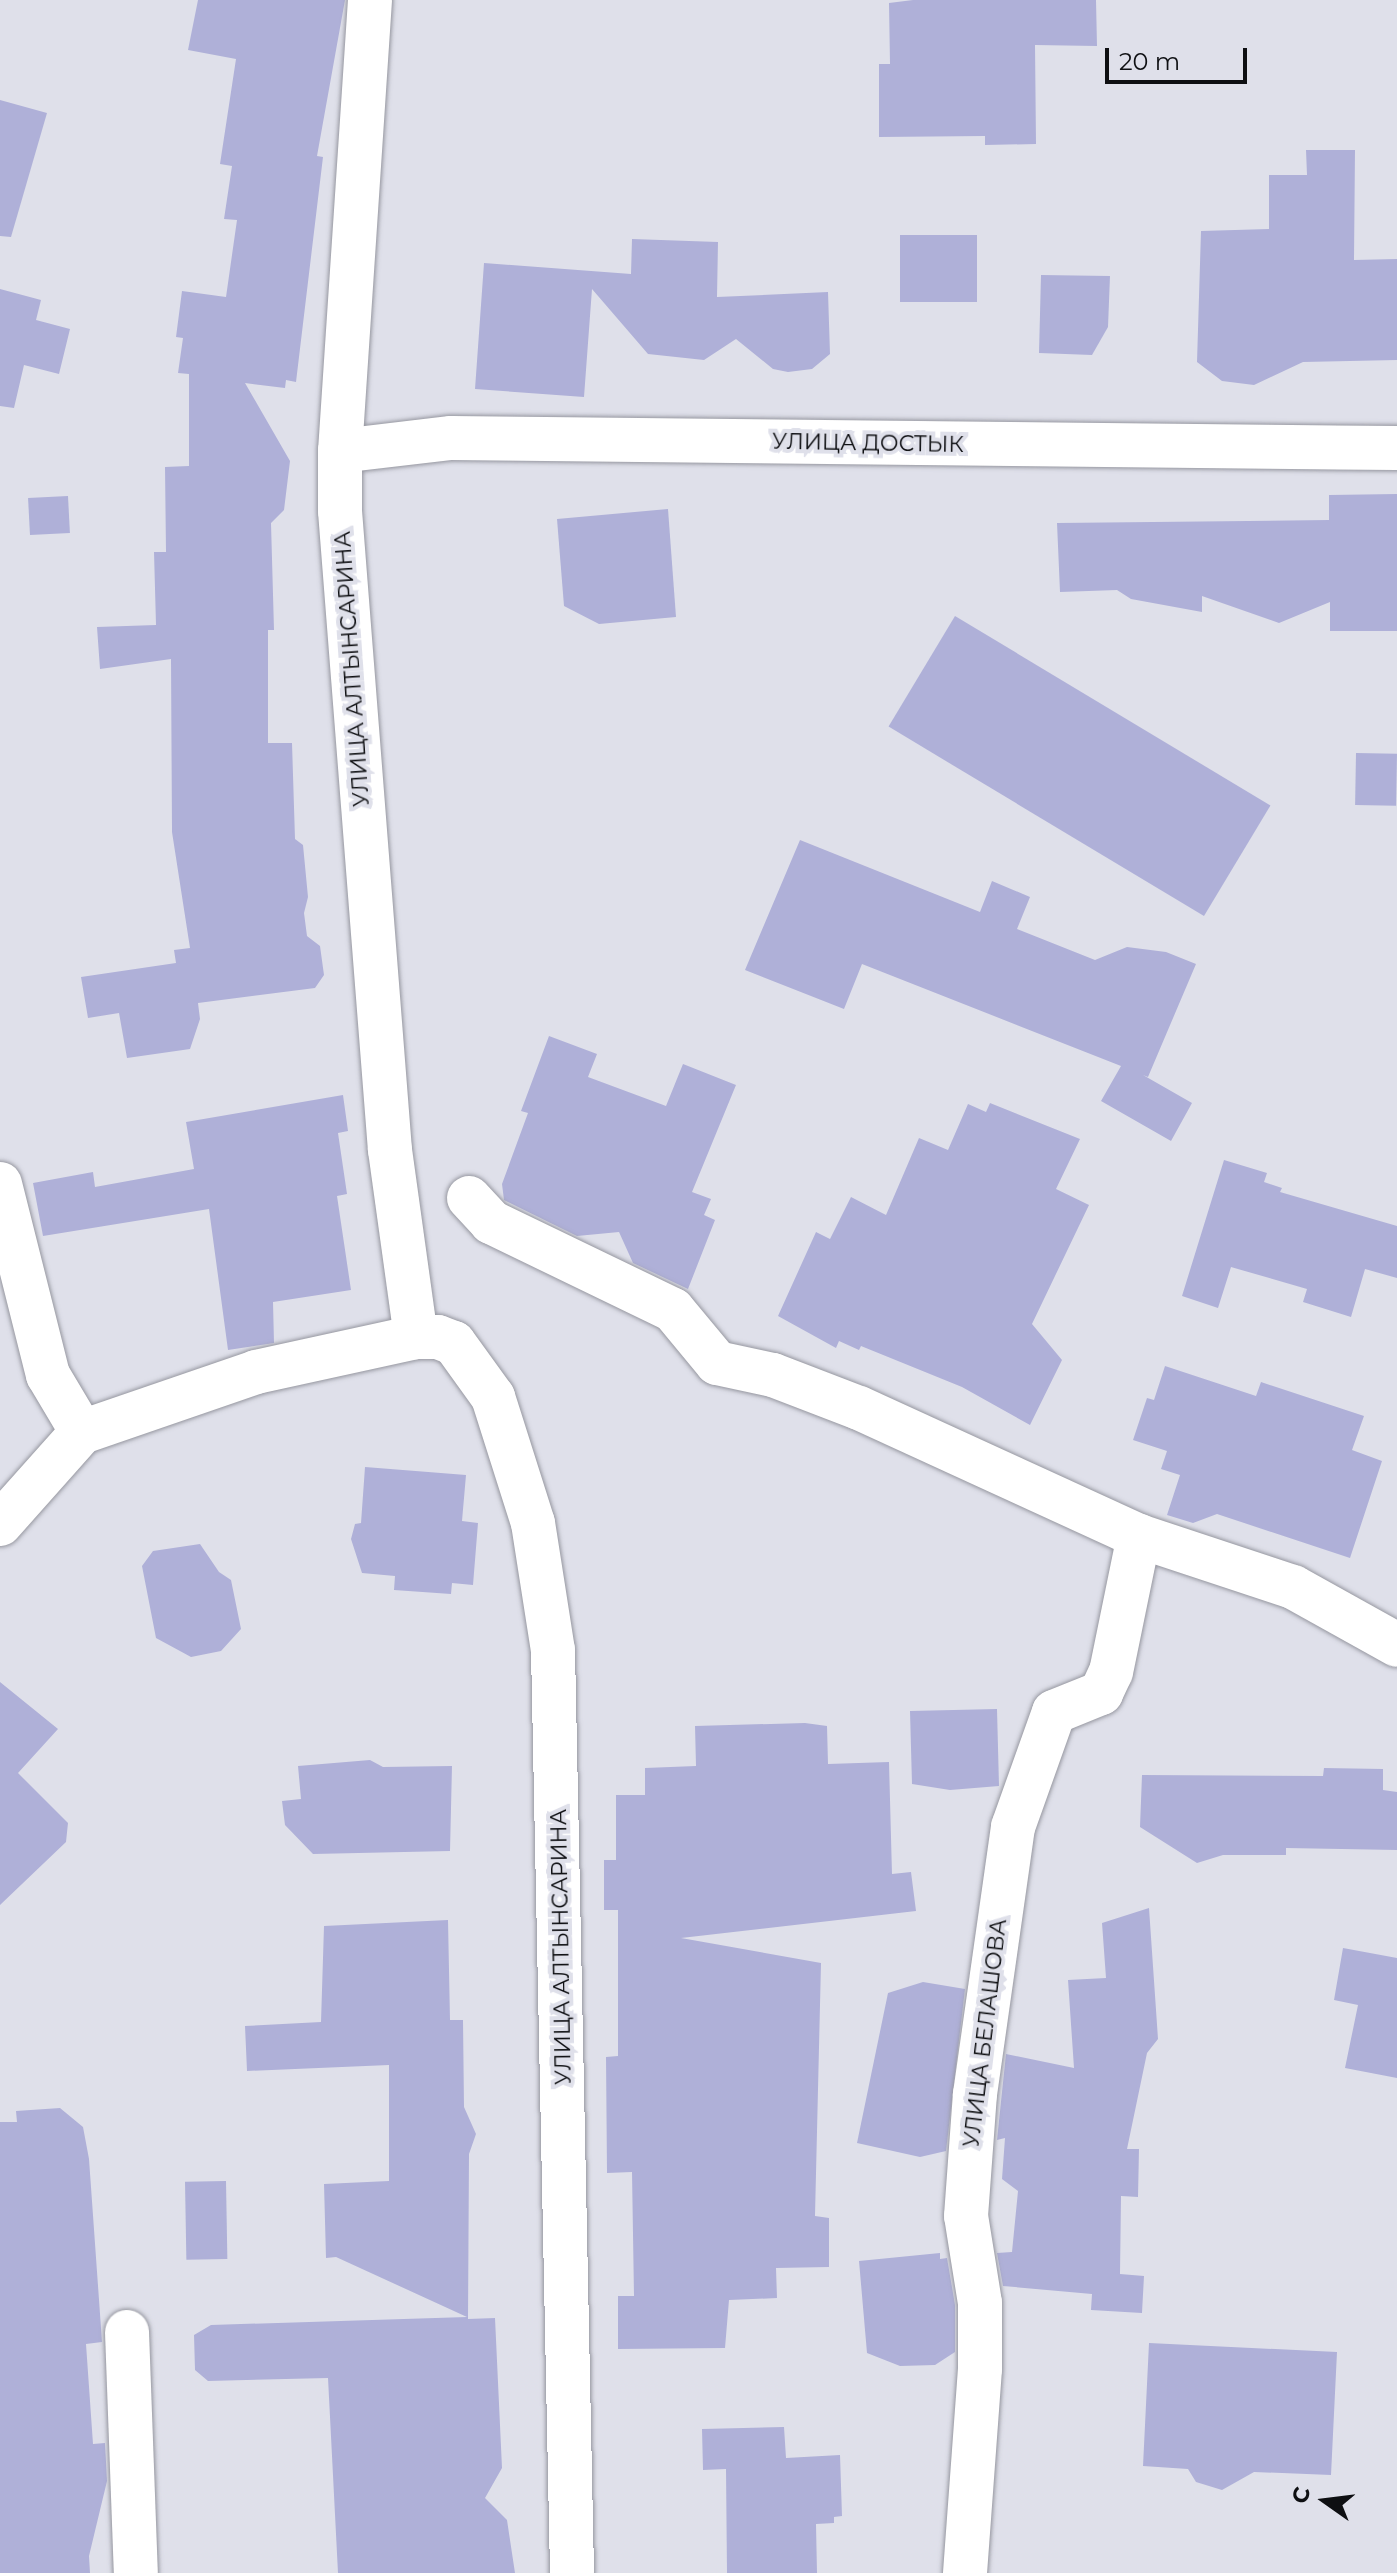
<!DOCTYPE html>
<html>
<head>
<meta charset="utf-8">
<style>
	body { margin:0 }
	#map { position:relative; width:1397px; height:2573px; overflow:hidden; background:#dfe0ea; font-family:Montserrat,sans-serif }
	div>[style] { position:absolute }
	.building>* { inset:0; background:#afb0d8; transform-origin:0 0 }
	.roads { filter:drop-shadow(0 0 2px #9697a0) drop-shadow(0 0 2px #9697a0) }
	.minor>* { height:44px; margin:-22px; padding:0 22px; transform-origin:22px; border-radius:22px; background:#fff }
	span { translate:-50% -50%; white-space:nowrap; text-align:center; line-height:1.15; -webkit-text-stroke:8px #dfe0ea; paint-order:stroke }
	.street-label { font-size:22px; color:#0e0f12 }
	.north { position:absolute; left:1285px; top:2461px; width:80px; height:80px; -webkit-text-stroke:6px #dfe0ea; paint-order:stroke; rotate:284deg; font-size:22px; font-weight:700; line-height:32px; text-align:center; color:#0e0f12 }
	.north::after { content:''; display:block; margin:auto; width:28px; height:36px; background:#0e0f12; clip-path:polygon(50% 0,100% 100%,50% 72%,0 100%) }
	.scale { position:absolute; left:1105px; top:48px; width:142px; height:36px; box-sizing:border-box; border:4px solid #0e0f12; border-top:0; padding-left:10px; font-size:24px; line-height:28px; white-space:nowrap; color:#0e0f12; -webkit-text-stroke:6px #dfe0ea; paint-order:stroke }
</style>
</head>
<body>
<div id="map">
	<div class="building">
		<i style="clip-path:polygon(198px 0,345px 0,317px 156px,323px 157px,296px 382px,286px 380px,285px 388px,245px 383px,290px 461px,284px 510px,271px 523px,274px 630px,268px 630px,268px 743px,292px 743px,295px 839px,303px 845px,308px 897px,304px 913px,307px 936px,320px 946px,324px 975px,315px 988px,198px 1003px,200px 1019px,190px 1049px,127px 1058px,119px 1013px,88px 1018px,81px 977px,176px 963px,174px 950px,190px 948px,172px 832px,171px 659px,100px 669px,97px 627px,156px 625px,154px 552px,166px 552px,165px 467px,189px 466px,189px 374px,178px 373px,183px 338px,176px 337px,182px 291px,226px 297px,237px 220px,224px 219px,232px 166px,220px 164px,236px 59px,188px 50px)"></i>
		<i style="clip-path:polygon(913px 0,1096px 0,1097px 46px,1035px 45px,1036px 144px,985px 145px,985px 136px,879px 137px,879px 64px,890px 64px,889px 3px)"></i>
		<i style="clip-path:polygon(0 100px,47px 113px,11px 237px,0 236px)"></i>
		<i style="clip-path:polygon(1306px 150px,1355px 150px,1354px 260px,1397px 259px,1397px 360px,1303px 362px,1254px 385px,1222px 381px,1197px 362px,1201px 231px,1269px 229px,1269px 175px,1307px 175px)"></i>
		<i style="left:977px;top:235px;width:67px;height:77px;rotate:90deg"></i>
		<i style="clip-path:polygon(632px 239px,718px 242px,717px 297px,828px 292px,830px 354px,812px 369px,788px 372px,773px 369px,736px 339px,704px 360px,648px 354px,592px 289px,584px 397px,475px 389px,484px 263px,631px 274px)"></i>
		<i style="clip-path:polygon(1041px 275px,1110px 276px,1108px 327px,1092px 355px,1039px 353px)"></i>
		<i style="clip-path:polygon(0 289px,41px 300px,36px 320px,70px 329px,59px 374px,24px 365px,14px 408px,0 406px)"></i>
		<i style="clip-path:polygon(1397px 494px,1397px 631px,1330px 631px,1330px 602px,1279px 623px,1202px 596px,1202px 612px,1131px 599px,1117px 590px,1060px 592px,1057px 523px,1329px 520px,1329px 495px)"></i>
		<i style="left:68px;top:496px;width:37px;height:40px;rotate:87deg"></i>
		<i style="clip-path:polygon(668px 509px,676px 617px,599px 624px,564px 606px,557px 519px)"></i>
		<i style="left:955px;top:616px;width:368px;height:129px;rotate:31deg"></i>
		<i style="left:1356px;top:753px;width:41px;height:52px;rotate:1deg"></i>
		<i style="clip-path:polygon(800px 840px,980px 912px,992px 881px,1030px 897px,1017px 929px,1095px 960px,1127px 947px,1166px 952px,1196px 964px,1148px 1077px,1143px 1075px,1192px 1103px,1171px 1141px,1101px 1101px,1121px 1066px,862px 964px,844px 1009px,745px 970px)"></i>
		<i style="clip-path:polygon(549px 1036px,597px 1054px,588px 1077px,666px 1106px,683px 1064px,736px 1085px,692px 1192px,711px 1199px,704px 1215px,715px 1220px,688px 1289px,633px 1263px,619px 1232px,577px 1236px,504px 1200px,502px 1184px,528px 1113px,521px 1111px)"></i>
		<i style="clip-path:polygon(343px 1095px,348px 1131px,338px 1133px,347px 1194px,337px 1196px,351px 1290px,273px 1302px,274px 1343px,228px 1350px,209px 1209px,43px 1236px,33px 1183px,93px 1172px,95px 1187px,194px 1169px,186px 1122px)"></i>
		<i style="clip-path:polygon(990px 1103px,1080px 1139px,1056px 1189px,1089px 1205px,1032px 1324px,1062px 1360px,1030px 1425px,962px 1387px,861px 1346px,859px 1350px,839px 1341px,836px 1348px,778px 1316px,816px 1232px,830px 1239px,851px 1197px,886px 1215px,919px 1138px,948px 1150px,968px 1104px,986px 1112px)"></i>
		<i style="clip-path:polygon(1224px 1160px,1267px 1173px,1264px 1182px,1282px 1188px,1280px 1192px,1397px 1226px,1397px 1278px,1365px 1269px,1351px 1317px,1303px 1302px,1307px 1289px,1231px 1267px,1218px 1308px,1182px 1296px)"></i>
		<i style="clip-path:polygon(1165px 1366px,1256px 1396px,1261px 1382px,1364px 1416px,1352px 1450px,1382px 1461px,1350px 1558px,1217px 1514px,1193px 1523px,1167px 1515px,1180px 1475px,1161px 1469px,1167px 1451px,1133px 1440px,1147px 1398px,1154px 1400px)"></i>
		<i style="clip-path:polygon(365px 1467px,466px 1475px,462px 1521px,478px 1523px,473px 1585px,452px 1583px,451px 1594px,394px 1590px,395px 1576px,362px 1573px,351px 1539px,355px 1524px,361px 1523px)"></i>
		<i style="clip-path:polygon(200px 1544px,219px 1572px,231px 1580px,241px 1629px,221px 1651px,191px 1657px,156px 1638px,142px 1566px,153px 1551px)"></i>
		<i style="clip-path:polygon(0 1682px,58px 1729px,18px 1773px,68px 1823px,66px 1842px,0 1905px)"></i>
		<i style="clip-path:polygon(997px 1709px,999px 1786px,950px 1790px,912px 1784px,910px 1711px)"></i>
		<i style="clip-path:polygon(805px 1723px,827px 1726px,828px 1764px,889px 1762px,892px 1874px,911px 1872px,916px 1911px,681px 1938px,821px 1963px,815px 2216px,829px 2218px,829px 2267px,776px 2268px,777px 2298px,729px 2300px,725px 2348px,618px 2349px,618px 2296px,634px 2296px,632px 2172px,607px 2173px,606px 2057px,618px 2056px,618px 1910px,604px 1910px,604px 1860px,616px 1860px,616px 1795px,645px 1795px,645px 1768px,696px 1766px,695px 1726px)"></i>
		<i style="clip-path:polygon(370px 1760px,383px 1767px,452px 1766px,450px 1851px,313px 1854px,285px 1825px,282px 1801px,301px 1799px,298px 1766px)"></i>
		<i style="clip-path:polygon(1324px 1768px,1383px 1769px,1383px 1790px,1397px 1792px,1397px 1850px,1286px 1848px,1286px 1855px,1223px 1855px,1197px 1863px,1140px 1827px,1142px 1775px,1323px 1776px)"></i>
		<i style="clip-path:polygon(1149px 1908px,1158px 2039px,1147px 2053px,1127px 2149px,1139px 2149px,1138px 2197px,1121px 2196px,1120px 2274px,1144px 2276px,1142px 2313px,1091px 2310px,1092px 2294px,1003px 2286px,997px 2253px,1012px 2252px,1018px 2191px,1002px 2179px,1005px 2138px,997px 2140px,1006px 2054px,1074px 2068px,1068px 1980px,1106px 1978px,1102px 1923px)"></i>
		<i style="clip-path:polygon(448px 1920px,450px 2020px,463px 2020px,464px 2107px,476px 2134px,469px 2154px,468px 2319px,495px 2318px,502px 2468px,485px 2498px,507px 2520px,515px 2573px,338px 2573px,328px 2378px,208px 2381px,195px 2370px,194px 2335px,211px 2325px,467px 2317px,336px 2257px,326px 2258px,324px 2184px,389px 2181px,389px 2065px,247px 2071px,245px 2026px,321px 2022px,324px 1926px)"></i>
		<i style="clip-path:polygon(1343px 1948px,1397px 1958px,1397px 2078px,1345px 2068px,1358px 2005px,1334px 2000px)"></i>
		<i style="clip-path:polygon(923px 1982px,965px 1989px,946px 2151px,920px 2157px,857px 2143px,888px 1993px)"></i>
		<i style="clip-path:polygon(60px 2108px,83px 2127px,89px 2159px,102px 2342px,86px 2344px,93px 2444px,105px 2443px,107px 2481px,89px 2556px,90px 2573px,0 2573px,0 2122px,17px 2122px,16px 2111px)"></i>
		<i style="left:226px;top:2181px;width:78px;height:41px;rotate:89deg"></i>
		<i style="clip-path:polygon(940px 2253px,940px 2259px,947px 2258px,955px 2305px,955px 2352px,935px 2365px,900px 2366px,867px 2353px,859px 2261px)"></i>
		<i style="clip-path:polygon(1149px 2343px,1337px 2352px,1331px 2475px,1254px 2472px,1222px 2490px,1196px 2482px,1188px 2469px,1143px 2466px)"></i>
		<i style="clip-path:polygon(784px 2427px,786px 2458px,840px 2455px,842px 2516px,834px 2517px,834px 2523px,816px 2524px,817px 2573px,727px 2573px,726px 2469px,703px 2470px,702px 2429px)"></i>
	</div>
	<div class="roads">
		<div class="minor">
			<i style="left:370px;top:0;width:452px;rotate:93.8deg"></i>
			<i style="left:340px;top:451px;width:60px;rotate:90deg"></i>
			<i style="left:340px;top:511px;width:641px;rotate:85.53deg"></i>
			<i style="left:390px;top:1150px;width:189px;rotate:82.1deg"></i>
			<i style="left:340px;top:451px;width:112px;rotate:-6.7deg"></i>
			<i style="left:451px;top:438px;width:946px;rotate:0.61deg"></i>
			<i style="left:0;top:1184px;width:197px;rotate:75.9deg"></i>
			<i style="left:48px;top:1375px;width:66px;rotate:59.2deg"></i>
			<i style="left:469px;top:1198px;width:33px;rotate:47deg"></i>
			<i style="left:491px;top:1222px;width:202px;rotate:25.8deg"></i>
			<i style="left:673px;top:1310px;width:69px;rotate:50.3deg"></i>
			<i style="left:717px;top:1363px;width:57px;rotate:12.1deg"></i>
			<i style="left:773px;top:1375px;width:92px;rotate:21deg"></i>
			<i style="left:859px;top:1408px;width:308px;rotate:24.6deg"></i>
			<i style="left:1139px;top:1536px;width:162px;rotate:18.3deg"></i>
			<i style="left:1293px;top:1587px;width:119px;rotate:29.1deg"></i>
			<i style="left:0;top:1524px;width:123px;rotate:-48.3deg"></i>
			<i style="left:82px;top:1432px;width:184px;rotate:-19deg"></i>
			<i style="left:256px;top:1372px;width:164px;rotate:-12.3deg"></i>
			<i style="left:416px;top:1337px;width:22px"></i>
			<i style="left:438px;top:1337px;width:17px;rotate:21deg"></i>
			<i style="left:454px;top:1343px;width:67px;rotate:54.2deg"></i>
			<i style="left:493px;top:1397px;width:132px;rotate:72.4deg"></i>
			<i style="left:533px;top:1523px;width:129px;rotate:81.1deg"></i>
			<i style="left:553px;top:1650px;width:923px;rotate:88.82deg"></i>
			<i style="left:127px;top:2332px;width:241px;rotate:87.9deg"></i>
			<i style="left:965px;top:2573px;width:205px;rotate:-85.8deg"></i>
			<i style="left:980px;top:2369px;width:66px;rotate:-90deg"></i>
			<i style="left:980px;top:2303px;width:88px;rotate:-99.1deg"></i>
			<i style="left:966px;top:2216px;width:122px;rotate:-85.8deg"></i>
			<i style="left:975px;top:2094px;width:270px;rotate:-81.9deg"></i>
			<i style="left:1013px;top:1827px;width:122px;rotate:-70.4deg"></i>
			<i style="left:1054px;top:1712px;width:51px;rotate:-22deg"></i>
			<i style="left:1101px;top:1693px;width:23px;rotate:-65deg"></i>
			<i style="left:1111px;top:1672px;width:139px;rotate:-78.4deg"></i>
		</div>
	</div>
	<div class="street-label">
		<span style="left:868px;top:443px;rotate:1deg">УЛИЦА ДОСТЫК</span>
		<span style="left:352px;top:669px;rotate:-94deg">УЛИЦА АЛТЫНСАРИНА</span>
		<span style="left:561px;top:1947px;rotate:-91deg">УЛИЦА АЛТЫНСАРИНА</span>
		<span style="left:985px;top:2033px;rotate:-83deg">УЛИЦА БЕЛАШОВА</span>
	</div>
	<div class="north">С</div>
	<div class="scale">20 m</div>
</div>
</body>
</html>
